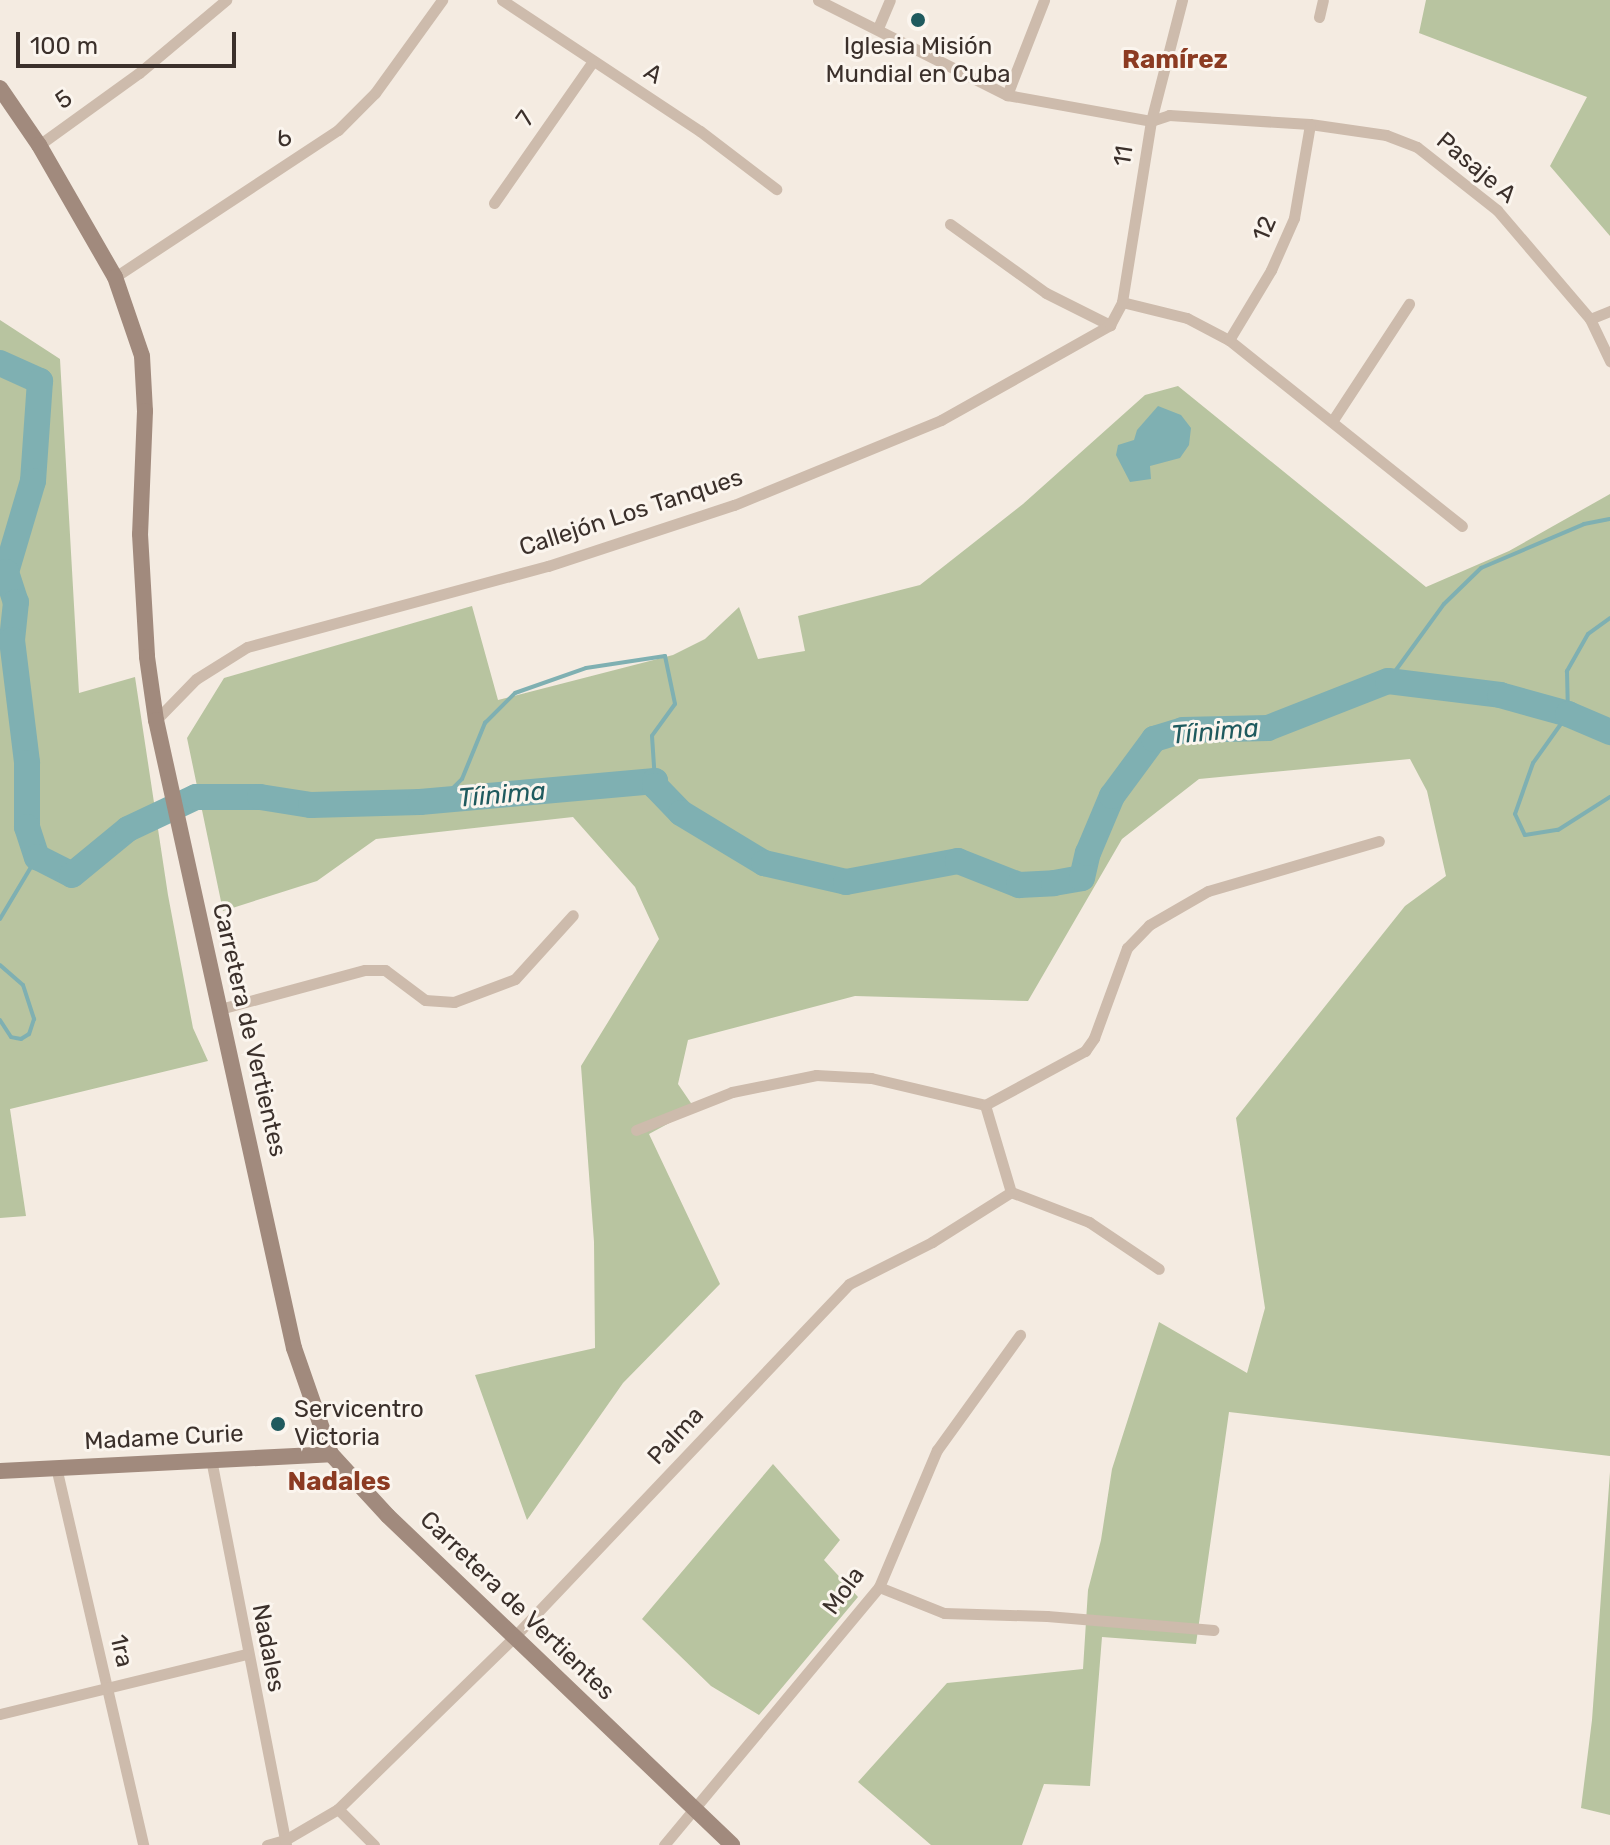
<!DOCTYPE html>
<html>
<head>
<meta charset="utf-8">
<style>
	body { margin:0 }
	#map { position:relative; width:1610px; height:1845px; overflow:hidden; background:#f4ebe1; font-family:Rubik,sans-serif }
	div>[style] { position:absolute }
	.green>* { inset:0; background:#b8c4a0 }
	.water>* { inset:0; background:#7fb0b2 }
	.stream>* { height:4px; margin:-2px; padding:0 2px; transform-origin:2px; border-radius:2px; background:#7fb0b2 }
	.river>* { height:26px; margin:-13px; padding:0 13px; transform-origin:13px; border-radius:13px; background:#7fb0b2 }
	.minor>* { height:11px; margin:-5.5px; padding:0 5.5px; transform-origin:5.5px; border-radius:5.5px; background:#cdbbac }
	.secondary>* { height:16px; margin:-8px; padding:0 8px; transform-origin:8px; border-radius:8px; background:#a18a7d }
	.dots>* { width:22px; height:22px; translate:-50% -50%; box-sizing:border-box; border:4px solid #fbf5ee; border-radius:50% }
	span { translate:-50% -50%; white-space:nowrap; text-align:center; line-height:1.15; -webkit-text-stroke:6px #fbf5ee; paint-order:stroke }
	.poi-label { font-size:24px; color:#3b302b }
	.left { translate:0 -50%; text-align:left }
	.street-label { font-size:24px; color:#3b302b }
	.neighbourhood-label { font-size:26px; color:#8c3b22; font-weight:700 }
	.water-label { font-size:26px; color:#1f5a5e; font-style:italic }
	.scale { position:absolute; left:16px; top:32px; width:220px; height:36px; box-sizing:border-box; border:4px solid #3b302b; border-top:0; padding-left:10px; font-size:24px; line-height:28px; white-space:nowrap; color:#3b302b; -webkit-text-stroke:6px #fbf5ee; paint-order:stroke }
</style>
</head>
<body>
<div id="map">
	<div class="green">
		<i style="clip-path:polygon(1426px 0,1610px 0,1610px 236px,1550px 166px,1587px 97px,1419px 33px)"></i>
		<i style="clip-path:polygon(0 320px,60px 359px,79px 693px,135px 677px,168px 895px,193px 1028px,208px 1061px,10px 1109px,26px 1216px,0 1218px)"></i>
		<i style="clip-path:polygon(1178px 386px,1426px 587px,1509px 551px,1610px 494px,1610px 1456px,1229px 1412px,1196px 1644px,1102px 1637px,1090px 1786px,1044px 1784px,1022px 1845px,931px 1845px,858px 1782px,947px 1683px,1083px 1669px,1088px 1590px,1101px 1540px,1112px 1469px,1159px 1322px,1247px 1373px,1265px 1308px,1236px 1118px,1405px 906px,1446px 876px,1427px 791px,1410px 759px,1199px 779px,1122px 839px,1028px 1001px,855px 996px,688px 1040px,678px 1084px,695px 1109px,649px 1134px,720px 1284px,623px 1383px,527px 1520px,475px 1375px,595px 1348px,594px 1242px,581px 1066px,659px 939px,635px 887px,573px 817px,376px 839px,317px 881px,223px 911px,187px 738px,224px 678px,472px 606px,498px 700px,673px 655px,705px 639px,739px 607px,758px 659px,805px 651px,798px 616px,920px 585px,1023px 504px,1145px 395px)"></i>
		<i style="clip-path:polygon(773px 1464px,840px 1540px,824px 1560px,858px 1597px,759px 1715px,711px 1686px,642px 1619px)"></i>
		<i style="clip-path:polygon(1610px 1472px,1610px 1815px,1581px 1808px,1592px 1720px)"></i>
	</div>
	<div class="water">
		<i style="clip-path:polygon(1158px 406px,1181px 415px,1191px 428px,1189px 445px,1180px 458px,1150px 466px,1151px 479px,1130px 482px,1116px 455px,1118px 445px,1134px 440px,1137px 430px)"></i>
	</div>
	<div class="stream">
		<i style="left:1610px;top:618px;width:27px;rotate:144deg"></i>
		<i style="left:1588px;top:634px;width:43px;rotate:119.6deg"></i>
		<i style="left:1567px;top:671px;width:43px;rotate:88.7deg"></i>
		<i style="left:1568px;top:714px;width:60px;rotate:125.5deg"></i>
		<i style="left:1533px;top:763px;width:54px;rotate:109.4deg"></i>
		<i style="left:1515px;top:814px;width:23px;rotate:65deg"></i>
		<i style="left:1525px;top:835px;width:33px;rotate:-9deg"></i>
		<i style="left:1558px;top:830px;width:62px;rotate:-32.4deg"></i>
		<i style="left:1388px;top:681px;width:95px;rotate:-54deg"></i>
		<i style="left:1444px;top:604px;width:52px;rotate:-44.2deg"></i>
		<i style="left:1481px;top:568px;width:112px;rotate:-23.1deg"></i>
		<i style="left:1584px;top:524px;width:26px;rotate:-11deg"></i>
		<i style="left:443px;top:798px;width:27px;rotate:-45deg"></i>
		<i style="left:462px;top:779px;width:61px;rotate:-67.7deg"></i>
		<i style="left:485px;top:723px;width:42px;rotate:-45deg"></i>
		<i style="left:515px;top:693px;width:75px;rotate:-19.4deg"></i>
		<i style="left:586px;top:668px;width:80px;rotate:-8.6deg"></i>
		<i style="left:665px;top:656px;width:49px;rotate:78.2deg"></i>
		<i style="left:675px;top:704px;width:39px;rotate:126deg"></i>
		<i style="left:652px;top:736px;width:45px;rotate:86.2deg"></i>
		<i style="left:0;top:919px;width:72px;rotate:-59.2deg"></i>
		<i style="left:0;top:965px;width:30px;rotate:41deg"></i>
		<i style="left:23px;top:985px;width:36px;rotate:72deg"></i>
		<i style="left:34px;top:1019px;width:16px;rotate:108deg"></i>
		<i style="left:29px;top:1034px;width:9px;rotate:148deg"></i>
		<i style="left:21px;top:1039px;width:10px;rotate:-169deg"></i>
		<i style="left:11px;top:1037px;width:20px;rotate:-123deg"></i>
	</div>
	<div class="river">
		<i style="left:0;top:363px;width:44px;rotate:24.2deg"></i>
		<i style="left:40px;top:381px;width:100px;rotate:94deg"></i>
		<i style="left:33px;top:481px;width:95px;rotate:106.5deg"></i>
		<i style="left:6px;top:572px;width:32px;rotate:72deg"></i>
		<i style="left:16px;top:602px;width:38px;rotate:96deg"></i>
		<i style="left:12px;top:640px;width:124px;rotate:83deg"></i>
		<i style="left:27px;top:763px;width:64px;rotate:90deg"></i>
		<i style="left:27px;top:827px;width:32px;rotate:72deg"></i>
		<i style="left:37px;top:857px;width:39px;rotate:27deg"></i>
		<i style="left:72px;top:875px;width:72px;rotate:-39.4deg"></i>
		<i style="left:128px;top:829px;width:75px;rotate:-25.2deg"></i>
		<i style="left:196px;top:797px;width:64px"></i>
		<i style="left:260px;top:797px;width:52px;rotate:8.9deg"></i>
		<i style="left:311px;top:805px;width:109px;rotate:-1.6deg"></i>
		<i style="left:420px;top:802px;width:236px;rotate:-5.1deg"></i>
		<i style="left:655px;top:781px;width:5px;rotate:90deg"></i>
		<i style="left:655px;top:786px;width:37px;rotate:46deg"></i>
		<i style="left:681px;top:813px;width:97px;rotate:31.1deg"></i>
		<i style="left:764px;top:863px;width:84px;rotate:13deg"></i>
		<i style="left:846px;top:882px;width:114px;rotate:-10.6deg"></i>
		<i style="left:958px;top:861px;width:66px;rotate:21.5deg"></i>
		<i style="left:1019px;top:885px;width:35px;rotate:-3deg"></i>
		<i style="left:1054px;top:883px;width:28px;rotate:-10deg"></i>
		<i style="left:1082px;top:878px;width:26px;rotate:-77deg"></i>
		<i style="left:1088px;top:853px;width:62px;rotate:-67.2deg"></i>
		<i style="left:1112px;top:796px;width:71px;rotate:-53.6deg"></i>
		<i style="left:1154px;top:739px;width:30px;rotate:-17deg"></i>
		<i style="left:1183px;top:730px;width:85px;rotate:-1.3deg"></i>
		<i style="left:1268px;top:728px;width:129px;rotate:-21.4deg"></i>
		<i style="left:1388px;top:681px;width:113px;rotate:7.1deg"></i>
		<i style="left:1500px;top:695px;width:71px;rotate:15.6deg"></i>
		<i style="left:1568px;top:714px;width:46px;rotate:23.2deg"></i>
	</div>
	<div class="minor">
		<i style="left:502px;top:0;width:237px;rotate:33.5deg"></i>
		<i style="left:700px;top:131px;width:96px;rotate:37.3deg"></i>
		<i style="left:818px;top:0;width:212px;rotate:26.7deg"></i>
		<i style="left:1007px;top:95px;width:146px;rotate:10.2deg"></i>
		<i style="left:1151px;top:121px;width:19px;rotate:-18deg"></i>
		<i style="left:1169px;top:115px;width:141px;rotate:3.7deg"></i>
		<i style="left:1310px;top:124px;width:77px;rotate:8.2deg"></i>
		<i style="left:1386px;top:135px;width:33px;rotate:21deg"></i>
		<i style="left:1417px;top:147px;width:102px;rotate:38.2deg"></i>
		<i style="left:1497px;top:210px;width:143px;rotate:49.5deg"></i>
		<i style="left:1590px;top:319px;width:47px;rotate:64.5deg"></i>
		<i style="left:1319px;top:17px;width:17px;rotate:-77deg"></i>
		<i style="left:878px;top:28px;width:30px;rotate:-67deg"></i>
		<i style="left:1007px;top:95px;width:102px;rotate:-68.7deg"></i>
		<i style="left:39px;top:145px;width:123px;rotate:-35.8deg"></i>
		<i style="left:139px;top:73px;width:114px;rotate:-40deg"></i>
		<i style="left:494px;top:203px;width:173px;rotate:-55.1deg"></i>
		<i style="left:950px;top:224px;width:118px;rotate:35.7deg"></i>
		<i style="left:1046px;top:293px;width:72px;rotate:26.6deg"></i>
		<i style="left:115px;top:277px;width:267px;rotate:-33.4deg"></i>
		<i style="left:338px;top:130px;width:52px;rotate:-45deg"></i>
		<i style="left:375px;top:93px;width:115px;rotate:-54.2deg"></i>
		<i style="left:1122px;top:302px;width:67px;rotate:13.8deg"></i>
		<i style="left:1187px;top:318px;width:47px;rotate:27.6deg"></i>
		<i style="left:1229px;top:340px;width:298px;rotate:38.6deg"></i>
		<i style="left:1590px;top:319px;width:22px;rotate:-22deg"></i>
		<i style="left:1229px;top:340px;width:82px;rotate:-59deg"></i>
		<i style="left:1271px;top:270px;width:57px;rotate:-66.1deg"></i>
		<i style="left:1294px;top:218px;width:95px;rotate:-80.3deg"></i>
		<i style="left:1333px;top:420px;width:139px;rotate:-56.8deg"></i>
		<i style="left:156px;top:720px;width:57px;rotate:-45.7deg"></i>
		<i style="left:196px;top:679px;width:60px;rotate:-32.1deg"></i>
		<i style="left:247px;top:647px;width:312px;rotate:-15.1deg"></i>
		<i style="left:548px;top:566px;width:196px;rotate:-18.2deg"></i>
		<i style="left:734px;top:505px;width:224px;rotate:-22.3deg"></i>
		<i style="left:941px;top:420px;width:194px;rotate:-29.3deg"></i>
		<i style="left:1110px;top:325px;width:26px;rotate:-62deg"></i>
		<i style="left:1122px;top:302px;width:183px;rotate:-80.9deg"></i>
		<i style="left:1151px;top:121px;width:125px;rotate:-75.6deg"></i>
		<i style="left:220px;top:1009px;width:150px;rotate:-15.1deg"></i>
		<i style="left:365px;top:970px;width:20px"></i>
		<i style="left:385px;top:970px;width:50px;rotate:36.9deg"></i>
		<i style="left:425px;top:1000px;width:29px;rotate:4deg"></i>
		<i style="left:454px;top:1002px;width:65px;rotate:-20.7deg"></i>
		<i style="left:515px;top:979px;width:86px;rotate:-47.8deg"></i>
		<i style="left:985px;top:1105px;width:91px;rotate:73.4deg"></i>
		<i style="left:636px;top:1130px;width:103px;rotate:-21.6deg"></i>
		<i style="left:732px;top:1092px;width:86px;rotate:-11.4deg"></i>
		<i style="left:816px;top:1075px;width:55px;rotate:3.1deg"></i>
		<i style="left:871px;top:1078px;width:117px;rotate:13.3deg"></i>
		<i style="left:985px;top:1105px;width:114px;rotate:-28.4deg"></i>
		<i style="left:1085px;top:1051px;width:16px;rotate:-55deg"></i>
		<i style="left:1094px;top:1038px;width:96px;rotate:-69.9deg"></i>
		<i style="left:1127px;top:948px;width:32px;rotate:-46deg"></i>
		<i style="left:1149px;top:925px;width:68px;rotate:-30deg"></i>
		<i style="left:1208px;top:891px;width:178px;rotate:-16.3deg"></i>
		<i style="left:1011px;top:1192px;width:84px;rotate:21deg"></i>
		<i style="left:1089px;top:1222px;width:84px;rotate:33.9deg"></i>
		<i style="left:211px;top:1459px;width:393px;rotate:79deg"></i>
		<i style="left:56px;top:1467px;width:388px;rotate:77deg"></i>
		<i style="left:879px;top:1587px;width:70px;rotate:21.8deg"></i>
		<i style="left:944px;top:1613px;width:103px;rotate:1.7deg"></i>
		<i style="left:1047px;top:1616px;width:167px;rotate:4.8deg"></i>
		<i style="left:0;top:1714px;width:253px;rotate:-13.7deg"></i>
		<i style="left:338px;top:1809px;width:51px;rotate:45deg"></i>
		<i style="left:267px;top:1845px;width:19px;rotate:-16deg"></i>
		<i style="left:285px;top:1840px;width:61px;rotate:-30.3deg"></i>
		<i style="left:338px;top:1809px;width:248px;rotate:-44.3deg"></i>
		<i style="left:515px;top:1636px;width:485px;rotate:-46.5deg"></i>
		<i style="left:849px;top:1284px;width:93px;rotate:-26.8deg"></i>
		<i style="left:932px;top:1242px;width:93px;rotate:-32.3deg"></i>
		<i style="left:664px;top:1845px;width:336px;rotate:-50.2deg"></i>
		<i style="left:879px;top:1587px;width:149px;rotate:-67.1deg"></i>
		<i style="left:937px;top:1450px;width:142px;rotate:-54.2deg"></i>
	</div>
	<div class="secondary">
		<i style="left:0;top:88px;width:69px;rotate:55.6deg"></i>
		<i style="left:39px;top:145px;width:152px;rotate:60.1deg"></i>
		<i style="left:115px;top:277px;width:83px;rotate:71.1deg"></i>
		<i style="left:142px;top:356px;width:55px;rotate:86.9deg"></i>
		<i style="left:145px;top:411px;width:123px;rotate:92.3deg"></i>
		<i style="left:140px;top:534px;width:123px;rotate:86.7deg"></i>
		<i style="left:147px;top:657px;width:64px;rotate:81.9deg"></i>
		<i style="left:156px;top:720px;width:643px;rotate:77.61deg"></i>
		<i style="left:294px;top:1348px;width:112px;rotate:70.8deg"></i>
		<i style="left:331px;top:1454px;width:84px;rotate:47.4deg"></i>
		<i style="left:388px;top:1516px;width:476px;rotate:43.7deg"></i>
		<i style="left:0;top:1471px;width:331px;rotate:-2.9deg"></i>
	</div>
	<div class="dots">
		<i style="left:918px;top:20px;background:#1f5a5e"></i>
		<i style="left:278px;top:1424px;background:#1f5a5e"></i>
	</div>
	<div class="poi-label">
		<span style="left:918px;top:61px">Iglesia Misión<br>Mundial en Cuba</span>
		<span class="left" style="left:294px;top:1424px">Servicentro<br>Victoria</span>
	</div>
	<div class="street-label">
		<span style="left:653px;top:74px;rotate:33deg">A</span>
		<span style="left:64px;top:100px;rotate:-36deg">5</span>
		<span style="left:526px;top:119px;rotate:-55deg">7</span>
		<span style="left:284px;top:139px;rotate:-33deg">6</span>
		<span style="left:1124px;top:156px;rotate:-81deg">11</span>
		<span style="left:1476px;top:168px;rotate:40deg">Pasaje A</span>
		<span style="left:1265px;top:229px;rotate:-67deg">12</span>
		<span style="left:631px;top:513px;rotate:-18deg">Callejón Los Tanques</span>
		<span style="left:249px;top:1030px;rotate:77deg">Carretera de Vertientes</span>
		<span style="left:676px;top:1436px;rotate:-47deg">Palma</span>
		<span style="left:164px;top:1438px;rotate:-3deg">Madame Curie</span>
		<span style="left:844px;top:1591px;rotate:-54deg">Mola</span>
		<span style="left:517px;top:1606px;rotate:44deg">Carretera de Vertientes</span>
		<span style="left:268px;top:1648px;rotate:79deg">Nadales</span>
		<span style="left:121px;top:1651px;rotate:77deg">1ra</span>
	</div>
	<div class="neighbourhood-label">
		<span style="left:1175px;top:60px">Ramírez</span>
		<span style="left:339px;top:1482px">Nadales</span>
	</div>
	<div class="water-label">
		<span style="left:1215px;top:732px;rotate:-5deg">Tíinima</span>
		<span style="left:502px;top:795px;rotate:-5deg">Tíinima</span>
	</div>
	<div class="scale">100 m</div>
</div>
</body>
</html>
